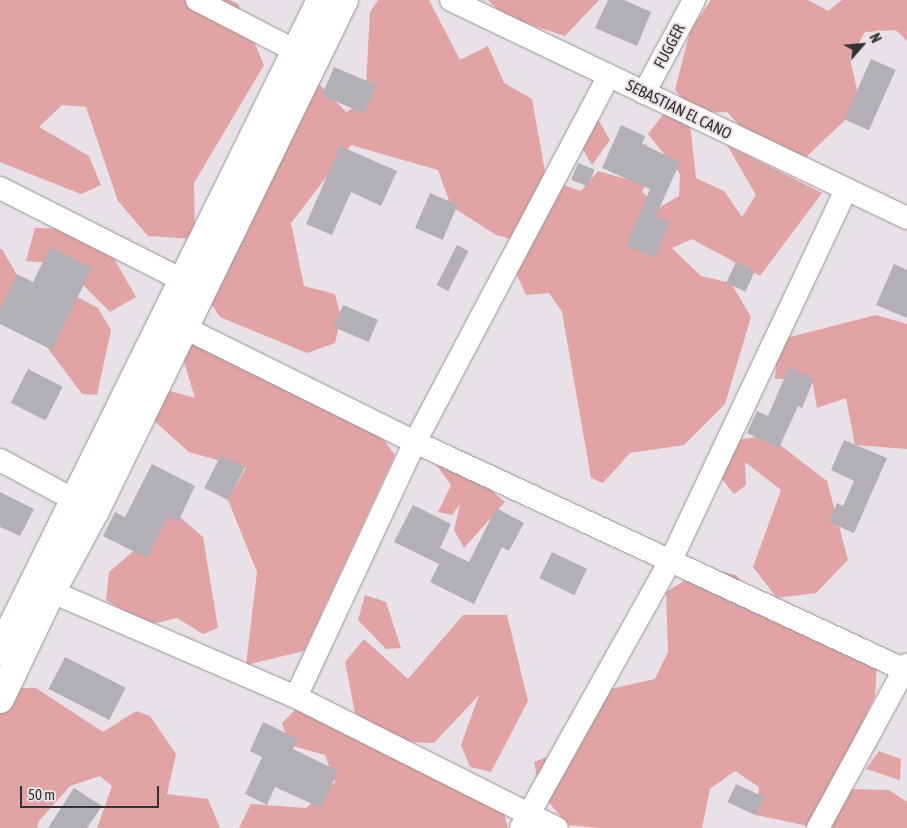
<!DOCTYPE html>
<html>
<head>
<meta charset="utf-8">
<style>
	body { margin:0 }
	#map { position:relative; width:907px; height:828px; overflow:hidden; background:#e8e1e7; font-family:"Asap Condensed",sans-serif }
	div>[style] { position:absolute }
	.forest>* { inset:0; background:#e1a3a4 }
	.building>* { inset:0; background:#b2afb6; transform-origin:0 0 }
	.roads { filter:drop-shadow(0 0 1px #989297) drop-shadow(0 0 1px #989297) }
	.street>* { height:22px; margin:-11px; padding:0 11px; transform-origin:11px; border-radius:11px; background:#fff }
	.primary>* { height:28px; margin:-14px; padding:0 14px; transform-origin:14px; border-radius:14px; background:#fff }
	span { translate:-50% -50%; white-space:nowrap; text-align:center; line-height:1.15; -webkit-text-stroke:4px #e8e1e7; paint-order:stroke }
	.street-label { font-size:16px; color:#353235 }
	.north { position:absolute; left:837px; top:20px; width:50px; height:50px; -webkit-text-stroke:4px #e8e1e7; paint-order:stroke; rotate:63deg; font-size:14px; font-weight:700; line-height:20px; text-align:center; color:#353235 }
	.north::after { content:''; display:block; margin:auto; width:18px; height:22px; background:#353235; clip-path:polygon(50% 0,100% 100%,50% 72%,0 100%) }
	.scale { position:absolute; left:20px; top:786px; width:139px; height:22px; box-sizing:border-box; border:2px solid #353235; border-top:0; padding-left:6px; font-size:15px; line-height:18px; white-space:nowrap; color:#353235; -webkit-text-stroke:4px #e8e1e7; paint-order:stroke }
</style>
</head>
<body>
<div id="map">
	<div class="forest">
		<i style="clip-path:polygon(0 0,230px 0,238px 4px,264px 65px,194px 183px,195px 239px,148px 236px,118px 201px,86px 107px,62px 105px,39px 127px,89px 156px,101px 185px,81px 194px,0 162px)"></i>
		<i style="clip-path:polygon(378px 0,429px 0,460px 60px,488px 46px,504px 83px,532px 99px,546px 177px,519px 241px,496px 235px,451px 206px,438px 170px,351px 145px,291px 223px,304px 286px,335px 294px,341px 318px,335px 343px,307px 353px,220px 317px,199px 286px,314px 79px,346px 112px,365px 101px,370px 12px)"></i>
		<i style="clip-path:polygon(488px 0,599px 0,565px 36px,504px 16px)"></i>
		<i style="clip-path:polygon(711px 0,808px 0,828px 11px,842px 0,907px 0,907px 41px,896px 30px,865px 32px,850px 58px,857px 90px,845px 120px,803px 160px,771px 159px,727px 112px,695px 113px,675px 90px,690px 31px)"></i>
		<i style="clip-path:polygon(666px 111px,689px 115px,696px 178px,724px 191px,742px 217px,756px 195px,727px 145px,822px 193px,760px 276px,692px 239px,672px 248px,701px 276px,731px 283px,751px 317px,725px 404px,684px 445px,630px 453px,603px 483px,591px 478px,562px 312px,549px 293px,526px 295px,516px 273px,564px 185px,581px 191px,598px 171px,626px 179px,645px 143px,657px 161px,642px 192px,660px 207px,679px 196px,680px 174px,648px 134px)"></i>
		<i style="clip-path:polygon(596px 116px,610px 140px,592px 165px,573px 133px)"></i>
		<i style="clip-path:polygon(35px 228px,83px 229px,104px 241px,136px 297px,110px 312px,62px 264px,26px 261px)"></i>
		<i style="clip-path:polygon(0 249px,2px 249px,22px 284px,0 318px)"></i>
		<i style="clip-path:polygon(60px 288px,98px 308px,111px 330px,97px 395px,82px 394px,43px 342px)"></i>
		<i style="clip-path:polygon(876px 315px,907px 324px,907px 449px,855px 445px,846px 398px,817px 408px,812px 379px,775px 379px,778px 340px)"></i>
		<i style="clip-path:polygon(188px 331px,357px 404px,395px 455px,304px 651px,246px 665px,257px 572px,228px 500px,246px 468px,189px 452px,142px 410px,153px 386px,195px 398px,178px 342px)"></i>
		<i style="clip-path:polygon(767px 435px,827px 481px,848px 560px,816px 593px,777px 598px,753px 567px,781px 490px,745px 462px,746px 485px,734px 494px,712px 467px,728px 442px)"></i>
		<i style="clip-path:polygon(446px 445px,469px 454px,475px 477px,505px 502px,464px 548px,454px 530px,460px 504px,452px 515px,438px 512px,451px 485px,433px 460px)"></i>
		<i style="clip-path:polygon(167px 506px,203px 537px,218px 628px,203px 634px,177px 618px,148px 625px,106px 600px,109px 572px,143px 543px)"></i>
		<i style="clip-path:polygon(705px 568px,736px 575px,769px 613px,861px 636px,877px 664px,875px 696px,813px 827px,756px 815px,759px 787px,735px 771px,710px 789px,702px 828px,600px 828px,568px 825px,540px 792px,534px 762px,571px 748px,597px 692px,655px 679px,668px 652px,666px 592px)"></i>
		<i style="clip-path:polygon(365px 595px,386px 602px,401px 648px,386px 649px,358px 620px)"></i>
		<i style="clip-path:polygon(463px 615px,507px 615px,528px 701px,491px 772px,470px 767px,461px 745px,479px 695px,434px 743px,402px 742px,355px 713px,345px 662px,364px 639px,408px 679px)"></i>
		<i style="clip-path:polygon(0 688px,36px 688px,103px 732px,136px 711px,150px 716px,176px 754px,167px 794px,208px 799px,220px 828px,97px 828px,112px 786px,100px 776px,70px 786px,39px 821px,37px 828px,0 828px)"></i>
		<i style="clip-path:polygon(298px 707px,504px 813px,508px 828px,239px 828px,251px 804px,306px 808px,335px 782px,325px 755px,289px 745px,282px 723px)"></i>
		<i style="clip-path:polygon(879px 751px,901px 759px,900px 780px,866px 769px)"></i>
		<i style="clip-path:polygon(848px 789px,889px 790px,907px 802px,907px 828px,819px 828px)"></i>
	</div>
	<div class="building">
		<i style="clip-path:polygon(608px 0,624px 0,651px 12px,637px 46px,595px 28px)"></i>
		<i style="left:871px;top:59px;width:27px;height:66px;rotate:24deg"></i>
		<i style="left:334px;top:67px;width:46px;height:31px;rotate:23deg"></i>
		<i style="clip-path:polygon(621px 125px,645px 136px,642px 144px,680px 162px,656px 216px,670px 222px,655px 258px,626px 245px,650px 189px,602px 168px)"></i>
		<i style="clip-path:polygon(340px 146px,397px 171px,381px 206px,351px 192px,332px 235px,306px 224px)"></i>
		<i style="left:578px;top:163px;width:18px;height:18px;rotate:22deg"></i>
		<i style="left:430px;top:193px;width:30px;height:38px;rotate:23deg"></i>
		<i style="left:457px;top:245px;width:13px;height:45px;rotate:27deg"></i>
		<i style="clip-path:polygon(50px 247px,92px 268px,52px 350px,0 324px,0 309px,17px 274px,33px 282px)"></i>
		<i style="left:736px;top:262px;width:21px;height:23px;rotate:25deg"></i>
		<i style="clip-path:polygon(894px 264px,907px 270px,907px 318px,876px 305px)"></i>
		<i style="left:343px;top:305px;width:38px;height:24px;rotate:23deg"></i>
		<i style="clip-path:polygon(789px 367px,814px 379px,802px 408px,798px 406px,779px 448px,747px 433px,757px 411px,768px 416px)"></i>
		<i style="left:28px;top:369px;width:39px;height:38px;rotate:27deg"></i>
		<i style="clip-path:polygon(844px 440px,887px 458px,854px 533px,829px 522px,837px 503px,843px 506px,854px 481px,831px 470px)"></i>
		<i style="left:221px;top:455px;width:27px;height:37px;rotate:27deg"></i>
		<i style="clip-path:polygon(152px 464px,195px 486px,178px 522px,168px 517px,147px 558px,103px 536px,115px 512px,125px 517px)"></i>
		<i style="clip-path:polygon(0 492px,34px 509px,20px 536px,0 527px)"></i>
		<i style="clip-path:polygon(413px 505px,451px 524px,440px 548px,469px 562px,496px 508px,524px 523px,509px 551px,502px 547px,474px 604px,430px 582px,439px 564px,394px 542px)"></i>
		<i style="left:552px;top:552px;width:39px;height:29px;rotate:26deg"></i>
		<i style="left:65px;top:657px;width:68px;height:36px;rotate:27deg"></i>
		<i style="clip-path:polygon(263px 722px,298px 739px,293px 749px,338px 771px,321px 808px,275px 787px,267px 805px,245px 794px,262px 757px,250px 751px)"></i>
		<i style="left:736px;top:784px;width:31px;height:20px;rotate:25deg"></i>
		<i style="clip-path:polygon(74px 788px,102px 806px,87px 828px,48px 828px)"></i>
	</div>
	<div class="roads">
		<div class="street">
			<i style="left:197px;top:0;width:111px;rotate:27.3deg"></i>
			<i style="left:451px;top:0;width:505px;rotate:25.55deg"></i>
			<i style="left:644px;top:93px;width:106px;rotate:-61.7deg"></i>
			<i style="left:0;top:188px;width:204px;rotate:26.8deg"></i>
			<i style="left:185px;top:328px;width:257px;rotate:26.4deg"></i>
			<i style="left:415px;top:442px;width:543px;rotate:24.96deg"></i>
			<i style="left:0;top:460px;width:101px;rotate:28.3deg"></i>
			<i style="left:36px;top:585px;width:283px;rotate:23.3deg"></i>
			<i style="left:296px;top:697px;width:292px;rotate:26.7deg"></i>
			<i style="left:296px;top:697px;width:281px;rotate:-65deg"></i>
			<i style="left:415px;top:442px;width:414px;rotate:-62.1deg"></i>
			<i style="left:521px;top:828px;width:307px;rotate:-60.8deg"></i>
			<i style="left:671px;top:560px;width:410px;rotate:-64.7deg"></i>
			<i style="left:818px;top:828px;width:186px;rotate:-61.4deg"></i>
		</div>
		<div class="primary">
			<i style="left:0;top:651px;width:726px;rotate:-63.75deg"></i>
			<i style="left:0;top:699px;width:119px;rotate:-64.5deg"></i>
			<i style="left:51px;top:592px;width:92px;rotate:-61.5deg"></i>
			<i style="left:95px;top:511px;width:568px;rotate:-64.02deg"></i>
		</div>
	</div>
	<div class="street-label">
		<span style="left:669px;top:46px;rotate:-62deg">FUGGER</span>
		<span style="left:679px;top:109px;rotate:26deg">SEBASTIAN EL CANO</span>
	</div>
	<div class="north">N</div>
	<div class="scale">50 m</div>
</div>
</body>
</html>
